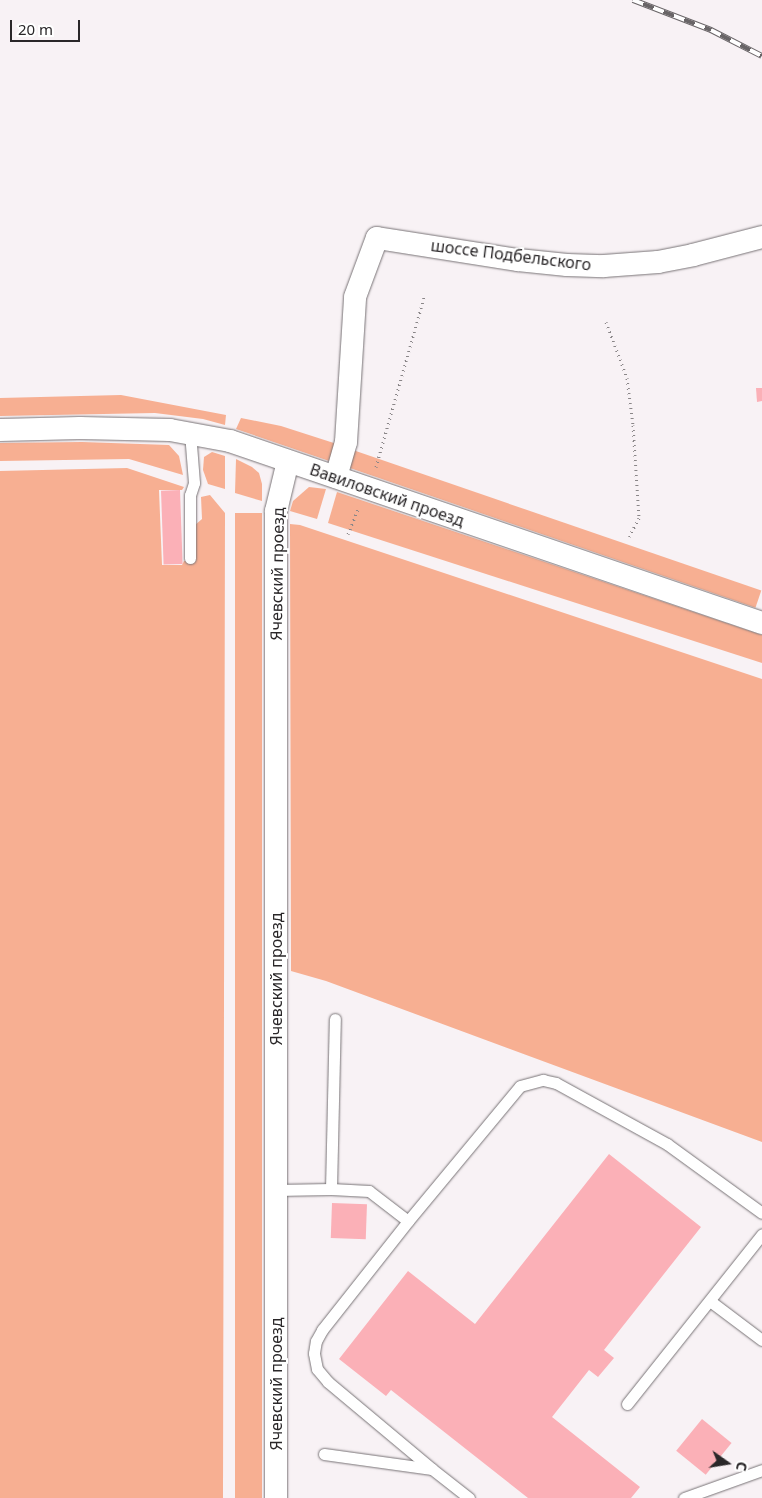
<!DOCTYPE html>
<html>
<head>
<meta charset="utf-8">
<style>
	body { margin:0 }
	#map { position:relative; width:762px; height:1498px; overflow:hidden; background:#f8f2f5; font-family:"Noto Sans",sans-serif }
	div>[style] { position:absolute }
	.green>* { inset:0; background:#f7af92; transform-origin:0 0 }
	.building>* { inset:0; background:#fbb0b7; transform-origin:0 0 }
	.path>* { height:3px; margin-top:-1.5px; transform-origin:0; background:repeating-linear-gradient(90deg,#8a8688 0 1px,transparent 0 5px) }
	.roads { filter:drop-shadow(0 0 1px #787376) drop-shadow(0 0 1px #787376) }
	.service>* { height:11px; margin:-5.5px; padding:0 5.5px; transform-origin:5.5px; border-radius:5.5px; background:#fff }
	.minor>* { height:22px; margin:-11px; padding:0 11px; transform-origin:11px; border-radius:11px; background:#fff }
	.rail>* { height:5.5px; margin-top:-2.75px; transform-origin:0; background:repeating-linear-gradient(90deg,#fff 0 11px,#696567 0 22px); box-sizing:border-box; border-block:1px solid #696567 }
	span { translate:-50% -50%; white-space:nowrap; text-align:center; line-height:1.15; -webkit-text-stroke:4px #fff; paint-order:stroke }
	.street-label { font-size:16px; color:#2a2729 }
	.north { position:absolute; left:702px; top:1438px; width:50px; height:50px; -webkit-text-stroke:4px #fff; paint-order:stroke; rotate:103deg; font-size:14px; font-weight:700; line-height:20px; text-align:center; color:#2a2729 }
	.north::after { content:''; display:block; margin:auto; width:18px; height:22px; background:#2a2729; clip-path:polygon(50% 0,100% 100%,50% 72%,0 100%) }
	.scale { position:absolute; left:10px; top:20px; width:70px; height:22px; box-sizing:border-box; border:2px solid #2a2729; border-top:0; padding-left:6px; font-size:15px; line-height:18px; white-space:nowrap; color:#2a2729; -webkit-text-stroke:4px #fff; paint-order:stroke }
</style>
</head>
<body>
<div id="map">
	<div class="green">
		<i style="clip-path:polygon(121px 395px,226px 415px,225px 425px,203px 419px,155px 413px,0 416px,0 398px)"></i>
		<i style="clip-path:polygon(241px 418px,281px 426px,340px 445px,335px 463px,236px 429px)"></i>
		<i style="clip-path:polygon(82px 442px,169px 445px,179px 456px,183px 475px,129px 459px,0 461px,0 443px)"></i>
		<i style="left:350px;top:449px;width:435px;height:18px;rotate:19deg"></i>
		<i style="clip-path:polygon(212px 452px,225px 456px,225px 489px,208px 484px,203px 470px,204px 457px)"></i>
		<i style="clip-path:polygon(236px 459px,252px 467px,259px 473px,262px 484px,262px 501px,235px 493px)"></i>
		<i style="clip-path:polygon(127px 468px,184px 487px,182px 490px,159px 490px,162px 565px,182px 565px,184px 561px,195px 559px,195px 525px,202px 519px,201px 497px,210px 495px,225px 513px,223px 1498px,0 1498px,0 471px)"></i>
		<i style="clip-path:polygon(309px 487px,326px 489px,317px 519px,290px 511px,293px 501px)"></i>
		<i style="clip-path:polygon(337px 492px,762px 635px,762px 663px,328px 523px)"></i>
		<i style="left:235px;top:513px;width:27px;height:985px"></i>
		<i style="clip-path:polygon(290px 524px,300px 525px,762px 679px,762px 1142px,326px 981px,291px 971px)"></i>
	</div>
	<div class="building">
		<i style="clip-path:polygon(756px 388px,762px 388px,762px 401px,757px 402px)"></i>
		<i style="left:180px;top:490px;width:74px;height:19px;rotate:88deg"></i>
		<i style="clip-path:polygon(609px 1154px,701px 1227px,604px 1350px,614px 1358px,598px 1377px,589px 1370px,552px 1417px,640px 1487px,631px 1498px,528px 1498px,391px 1390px,386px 1396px,339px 1359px,408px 1271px,475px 1324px)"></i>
		<i style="left:332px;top:1203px;width:35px;height:35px;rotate:2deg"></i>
		<i style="left:702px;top:1419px;width:38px;height:41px;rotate:39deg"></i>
	</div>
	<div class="path">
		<i style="left:606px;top:322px;width:60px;rotate:69.4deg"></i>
		<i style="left:627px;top:378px;width:47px;rotate:82.7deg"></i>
		<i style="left:633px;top:425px;width:93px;rotate:86.3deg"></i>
		<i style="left:639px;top:518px;width:21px;rotate:118deg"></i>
		<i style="left:376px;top:467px;width:177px;rotate:-74.2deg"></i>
		<i style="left:348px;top:534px;width:29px;rotate:-68deg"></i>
	</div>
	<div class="roads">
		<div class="service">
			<i style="left:190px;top:432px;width:51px;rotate:85.5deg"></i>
			<i style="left:194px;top:483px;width:13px;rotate:108deg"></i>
			<i style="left:190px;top:495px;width:63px;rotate:90deg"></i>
			<i style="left:331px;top:1189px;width:38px;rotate:3deg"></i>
			<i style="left:369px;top:1191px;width:49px;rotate:37.6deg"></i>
			<i style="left:276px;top:1190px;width:55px;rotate:-1deg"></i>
			<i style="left:331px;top:1189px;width:170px;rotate:-88.7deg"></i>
			<i style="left:710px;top:1301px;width:65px;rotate:36.9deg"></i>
			<i style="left:627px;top:1404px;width:217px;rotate:-51.5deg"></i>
			<i style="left:324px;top:1454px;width:109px;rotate:7.9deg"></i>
			<i style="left:432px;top:1469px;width:47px;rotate:38.1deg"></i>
			<i style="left:432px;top:1469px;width:136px;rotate:-140.1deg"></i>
			<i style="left:328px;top:1382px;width:17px;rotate:-130deg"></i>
			<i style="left:317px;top:1369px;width:16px;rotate:-101deg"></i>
			<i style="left:314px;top:1353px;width:12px;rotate:-81deg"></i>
			<i style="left:316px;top:1341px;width:13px;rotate:-61deg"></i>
			<i style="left:322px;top:1330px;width:139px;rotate:-51.7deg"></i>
			<i style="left:408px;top:1221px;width:175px;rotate:-50.3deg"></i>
			<i style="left:520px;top:1086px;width:24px;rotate:-15deg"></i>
			<i style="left:543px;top:1080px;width:13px;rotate:13deg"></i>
			<i style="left:556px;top:1083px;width:127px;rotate:28.8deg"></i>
			<i style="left:667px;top:1144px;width:117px;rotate:36deg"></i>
			<i style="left:684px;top:1498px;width:83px;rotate:-19.7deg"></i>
		</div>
		<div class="minor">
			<i style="left:0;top:430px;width:80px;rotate:-1.4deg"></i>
			<i style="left:80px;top:428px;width:90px;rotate:1.3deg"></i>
			<i style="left:170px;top:430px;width:61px;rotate:10.4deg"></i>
			<i style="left:230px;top:441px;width:562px;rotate:18.89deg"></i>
			<i style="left:336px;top:477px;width:36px;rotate:-74deg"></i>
			<i style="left:346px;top:442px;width:145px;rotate:-86.4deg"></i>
			<i style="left:355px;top:297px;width:63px;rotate:-69.6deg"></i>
			<i style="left:377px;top:238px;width:143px;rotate:8.9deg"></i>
			<i style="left:518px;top:260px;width:49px;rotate:5.8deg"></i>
			<i style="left:567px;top:265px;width:37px;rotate:2deg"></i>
			<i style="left:604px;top:266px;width:54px;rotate:-4.2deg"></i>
			<i style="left:658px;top:262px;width:36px;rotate:-11deg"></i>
			<i style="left:693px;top:255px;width:71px;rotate:-14.6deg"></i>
			<i style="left:276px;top:1498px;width:987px;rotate:-90deg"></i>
			<i style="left:276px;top:511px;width:51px;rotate:-76.5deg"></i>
		</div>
	</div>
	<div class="rail">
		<i style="left:633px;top:0;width:84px;rotate:21deg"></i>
		<i style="left:711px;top:30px;width:57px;rotate:27deg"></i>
	</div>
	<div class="street-label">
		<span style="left:511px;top:255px;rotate:7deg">шоссе Подбельского</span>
		<span style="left:387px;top:495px;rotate:19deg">Вавиловский проезд</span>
		<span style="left:277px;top:574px;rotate:-89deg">Ячевский проезд</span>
		<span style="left:276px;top:979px;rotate:-90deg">Ячевский проезд</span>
		<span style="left:276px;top:1384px;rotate:-90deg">Ячевский проезд</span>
	</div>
	<div class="north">С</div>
	<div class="scale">20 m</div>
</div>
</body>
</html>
